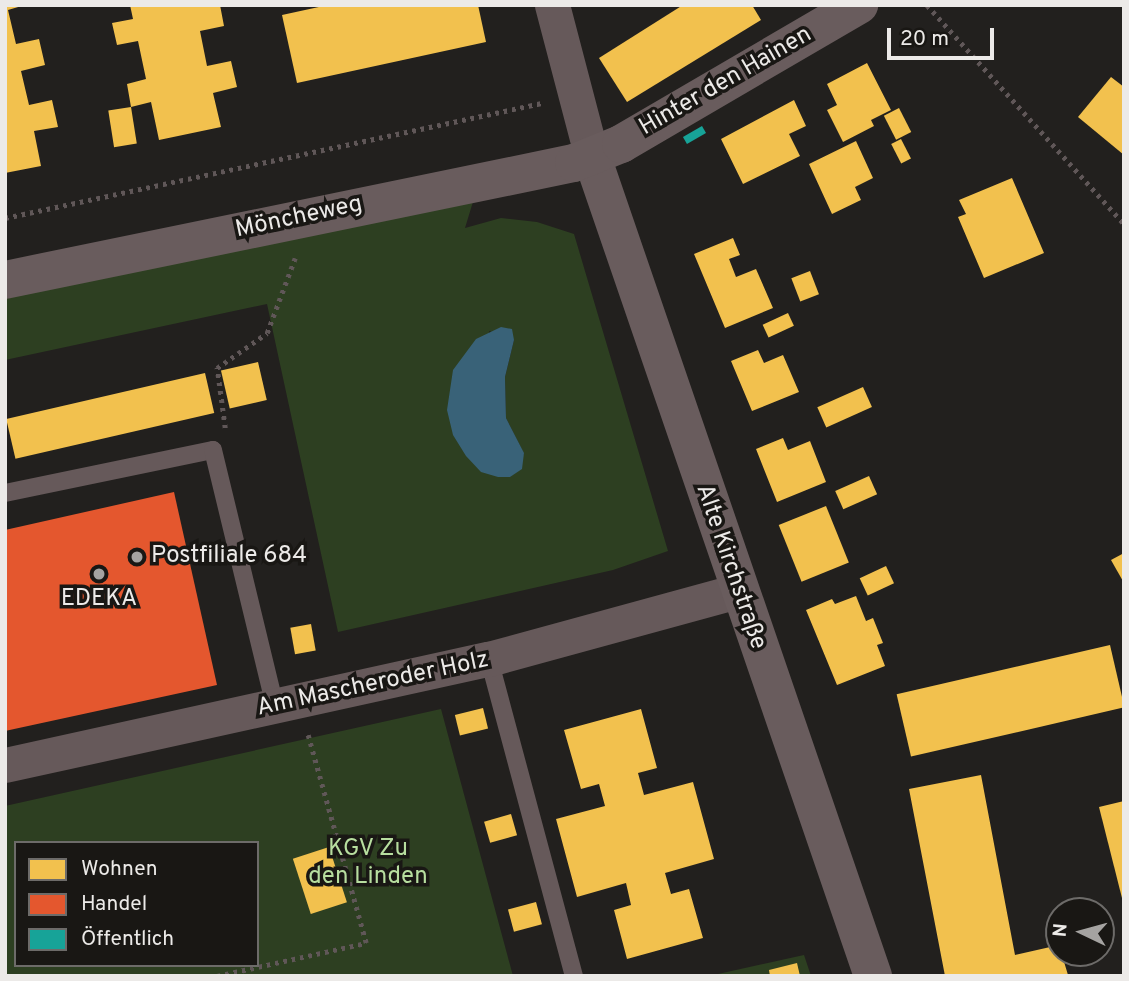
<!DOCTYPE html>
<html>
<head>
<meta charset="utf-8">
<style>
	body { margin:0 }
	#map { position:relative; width:1129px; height:981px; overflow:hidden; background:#22201e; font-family:Overpass,sans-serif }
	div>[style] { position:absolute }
	.green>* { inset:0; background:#2d3f21 }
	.water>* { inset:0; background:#396278 }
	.homes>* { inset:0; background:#f2c14e; transform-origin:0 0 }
	.shops>* { inset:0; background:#e4572e }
	.public>* { inset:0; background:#17a398; transform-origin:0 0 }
	.path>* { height:4.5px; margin-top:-2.25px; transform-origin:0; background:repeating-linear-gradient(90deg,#605758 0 3.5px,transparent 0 8.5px) }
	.lane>* { height:18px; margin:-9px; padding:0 9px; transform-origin:9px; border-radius:9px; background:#66595a }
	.street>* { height:35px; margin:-17.5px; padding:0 17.5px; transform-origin:17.5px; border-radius:17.5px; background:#66595a }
	.secondary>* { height:38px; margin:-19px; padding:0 19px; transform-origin:19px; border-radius:19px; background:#695c5d }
	.dots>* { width:19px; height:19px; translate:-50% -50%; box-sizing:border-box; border:4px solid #191714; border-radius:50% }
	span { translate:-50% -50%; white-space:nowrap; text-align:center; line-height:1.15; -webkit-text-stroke:7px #191714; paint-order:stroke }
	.street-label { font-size:24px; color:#eceae8 }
	.poi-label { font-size:24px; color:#eceae8 }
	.left { translate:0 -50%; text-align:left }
	.park-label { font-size:24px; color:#b7de9f }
	.frame { position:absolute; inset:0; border:7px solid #eceae8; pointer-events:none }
	.legend { position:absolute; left:14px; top:841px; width:245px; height:126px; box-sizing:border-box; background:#191714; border:2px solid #6d6b69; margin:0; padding:9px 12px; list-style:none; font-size:21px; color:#eceae8 }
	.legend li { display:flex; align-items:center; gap:14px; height:35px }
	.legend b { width:35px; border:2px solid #6d6b69 }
	.north { position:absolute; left:1045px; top:897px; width:70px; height:70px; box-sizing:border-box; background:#191714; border:2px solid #6d6b69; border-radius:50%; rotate:275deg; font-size:19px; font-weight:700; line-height:28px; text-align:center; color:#eceae8 }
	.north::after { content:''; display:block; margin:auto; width:24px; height:32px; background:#a5a3a1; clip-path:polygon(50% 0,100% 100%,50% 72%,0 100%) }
	.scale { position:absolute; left:887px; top:28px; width:107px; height:32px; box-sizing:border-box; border:4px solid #eceae8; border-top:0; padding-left:9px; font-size:21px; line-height:24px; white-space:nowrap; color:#eceae8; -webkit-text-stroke:5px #191714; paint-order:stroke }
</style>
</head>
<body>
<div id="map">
	<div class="green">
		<i style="clip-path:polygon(evenodd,479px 182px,465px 228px,501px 218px,537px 222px,574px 234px,668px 551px,613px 570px,338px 632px,267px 304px,5px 360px,5px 280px,479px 182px,489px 331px,514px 340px,505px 377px,506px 418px,524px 454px,510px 477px,489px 331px)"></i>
		<i style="clip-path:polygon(evenodd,441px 709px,513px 976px,5px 976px,5px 806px,441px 709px,16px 843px,257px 843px,257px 965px,16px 965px,16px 843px)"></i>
		<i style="clip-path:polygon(804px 955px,811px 976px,709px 976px)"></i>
	</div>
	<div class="water">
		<i style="clip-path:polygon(501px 327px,512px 329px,514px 340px,505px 377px,506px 418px,524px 453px,522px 469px,510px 477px,498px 477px,481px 472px,466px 456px,453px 435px,447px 410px,453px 370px,476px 339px)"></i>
	</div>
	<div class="homes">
		<i style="clip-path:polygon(5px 5px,25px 5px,8px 10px,16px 44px,39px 39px,45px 65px,21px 71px,29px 105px,52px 100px,58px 127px,34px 131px,41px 166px,5px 173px)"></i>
		<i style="clip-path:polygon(130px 5px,220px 5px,224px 26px,200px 31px,207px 66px,231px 61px,237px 87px,213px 93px,221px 127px,159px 140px,151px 102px,131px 107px,127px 84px,146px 79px,138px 41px,117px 45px,112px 23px,133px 19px)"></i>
		<i style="clip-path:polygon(328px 5px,478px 5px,486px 42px,297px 83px,282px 15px)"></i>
		<i style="clip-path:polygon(683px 5px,752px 5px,761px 20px,627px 102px,599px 58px)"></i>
		<i style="clip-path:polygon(867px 63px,891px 110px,871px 120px,874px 126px,843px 142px,827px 110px,837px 105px,827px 84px)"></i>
		<i style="clip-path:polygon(1111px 77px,1124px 87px,1124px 155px,1078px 117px)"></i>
		<i style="clip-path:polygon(794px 100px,806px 126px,789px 134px,800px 156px,743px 184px,721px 139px)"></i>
		<i style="left:131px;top:107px;width:37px;height:23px;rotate:81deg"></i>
		<i style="left:899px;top:108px;width:27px;height:17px;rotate:63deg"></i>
		<i style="left:901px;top:139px;width:22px;height:11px;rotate:63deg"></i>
		<i style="clip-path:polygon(856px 141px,873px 178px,855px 187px,861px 200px,832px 214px,809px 164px)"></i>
		<i style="clip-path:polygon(1012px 178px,1044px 253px,984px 278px,958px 217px,966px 214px,959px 200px)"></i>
		<i style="clip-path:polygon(733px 238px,740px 255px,729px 259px,736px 277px,756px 269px,773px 308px,725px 328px,694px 254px)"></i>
		<i style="left:810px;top:271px;width:25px;height:20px;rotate:69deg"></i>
		<i style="left:788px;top:313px;width:14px;height:28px;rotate:65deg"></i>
		<i style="clip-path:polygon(758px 350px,764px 363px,783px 355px,799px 392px,752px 411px,731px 361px)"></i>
		<i style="left:258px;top:362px;width:39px;height:38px;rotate:77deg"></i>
		<i style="left:205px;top:373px;width:41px;height:204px;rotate:77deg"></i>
		<i style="left:863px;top:387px;width:22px;height:50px;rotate:66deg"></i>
		<i style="clip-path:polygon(783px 438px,788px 450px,810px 441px,826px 482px,777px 502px,756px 449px)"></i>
		<i style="left:869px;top:476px;width:20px;height:37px;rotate:66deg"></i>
		<i style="left:826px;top:506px;width:61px;height:51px;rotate:68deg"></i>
		<i style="clip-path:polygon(1124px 553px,1124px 583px,1111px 560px)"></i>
		<i style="left:886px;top:566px;width:19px;height:29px;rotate:65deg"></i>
		<i style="clip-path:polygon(856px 596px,866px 621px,873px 618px,883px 643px,877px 645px,885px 666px,837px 685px,806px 610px,832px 599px,835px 604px)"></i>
		<i style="left:311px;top:624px;width:27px;height:21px;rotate:80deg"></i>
		<i style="left:1110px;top:645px;width:64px;height:219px;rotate:77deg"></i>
		<i style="left:483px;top:708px;width:21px;height:29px;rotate:76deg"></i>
		<i style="clip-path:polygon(641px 709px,657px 768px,638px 773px,644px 795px,693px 782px,714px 859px,665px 873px,671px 894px,689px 889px,703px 938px,627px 959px,614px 910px,631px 905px,626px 883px,577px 897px,556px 819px,605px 806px,599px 784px,581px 789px,564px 730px)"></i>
		<i style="clip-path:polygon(981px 775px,1015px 955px,1059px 945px,1068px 975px,945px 976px,909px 789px)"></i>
		<i style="clip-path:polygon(1124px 801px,1124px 902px,1123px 902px,1099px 807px)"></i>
		<i style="left:511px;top:814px;width:22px;height:28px;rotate:74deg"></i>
		<i style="left:329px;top:847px;width:58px;height:38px;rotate:72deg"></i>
		<i style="left:536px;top:902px;width:23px;height:29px;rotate:75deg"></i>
		<i style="clip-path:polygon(797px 963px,800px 976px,770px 976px,769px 970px)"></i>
	</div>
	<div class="shops">
		<i style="clip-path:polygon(174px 492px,217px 685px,5px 731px,5px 530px)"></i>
	</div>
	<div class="public">
		<i style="left:702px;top:126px;width:8px;height:22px;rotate:60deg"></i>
	</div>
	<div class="path">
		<i style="left:927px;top:5px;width:295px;rotate:48deg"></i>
		<i style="left:5px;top:218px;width:549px;rotate:-12.09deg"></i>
		<i style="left:225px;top:428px;width:61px;rotate:-97.6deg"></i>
		<i style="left:217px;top:368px;width:61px;rotate:-35deg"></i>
		<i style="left:267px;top:333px;width:80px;rotate:-69.5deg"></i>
		<i style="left:217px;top:976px;width:153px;rotate:-12.5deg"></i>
		<i style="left:366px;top:943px;width:216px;rotate:-105.6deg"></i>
	</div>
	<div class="lane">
		<i style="left:5px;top:493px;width:212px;rotate:-11.7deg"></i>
		<i style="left:213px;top:450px;width:263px;rotate:76.4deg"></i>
		<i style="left:489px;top:659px;width:328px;rotate:75deg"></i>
	</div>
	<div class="street">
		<i style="left:552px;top:5px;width:157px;rotate:75.3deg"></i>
		<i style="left:5px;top:765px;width:495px;rotate:-12.4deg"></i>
		<i style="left:489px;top:659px;width:258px;rotate:-15.3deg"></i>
	</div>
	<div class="secondary">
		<i style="left:592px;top:157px;width:866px;rotate:71.06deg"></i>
		<i style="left:5px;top:280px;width:581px;rotate:-11.62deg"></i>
		<i style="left:574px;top:163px;width:51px;rotate:-22deg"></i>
		<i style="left:621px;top:144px;width:276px;rotate:-30.3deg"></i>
	</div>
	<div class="dots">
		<i style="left:137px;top:557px;background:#a5a3a1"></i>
		<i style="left:99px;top:574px;background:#a5a3a1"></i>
	</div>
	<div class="street-label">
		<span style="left:726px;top:82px;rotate:-30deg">Hinter den Hainen</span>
		<span style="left:299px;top:218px;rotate:-12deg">Möncheweg</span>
		<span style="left:730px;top:567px;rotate:71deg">Alte Kirchstraße</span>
		<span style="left:373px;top:685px;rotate:-12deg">Am Mascheroder Holz</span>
	</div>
	<div class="poi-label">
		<span class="left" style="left:151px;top:557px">Postfiliale 684</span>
		<span style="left:99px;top:600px">EDEKA</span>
	</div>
	<div class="park-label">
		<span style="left:368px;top:864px">KGV Zu<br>den Linden</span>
	</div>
	<div class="frame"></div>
	<ul class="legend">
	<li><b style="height:19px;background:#f2c14e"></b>Wohnen</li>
	<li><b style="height:19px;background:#e4572e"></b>Handel</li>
	<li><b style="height:19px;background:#17a398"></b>Öffentlich</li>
	</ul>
	<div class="north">N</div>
	<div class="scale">20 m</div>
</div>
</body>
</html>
